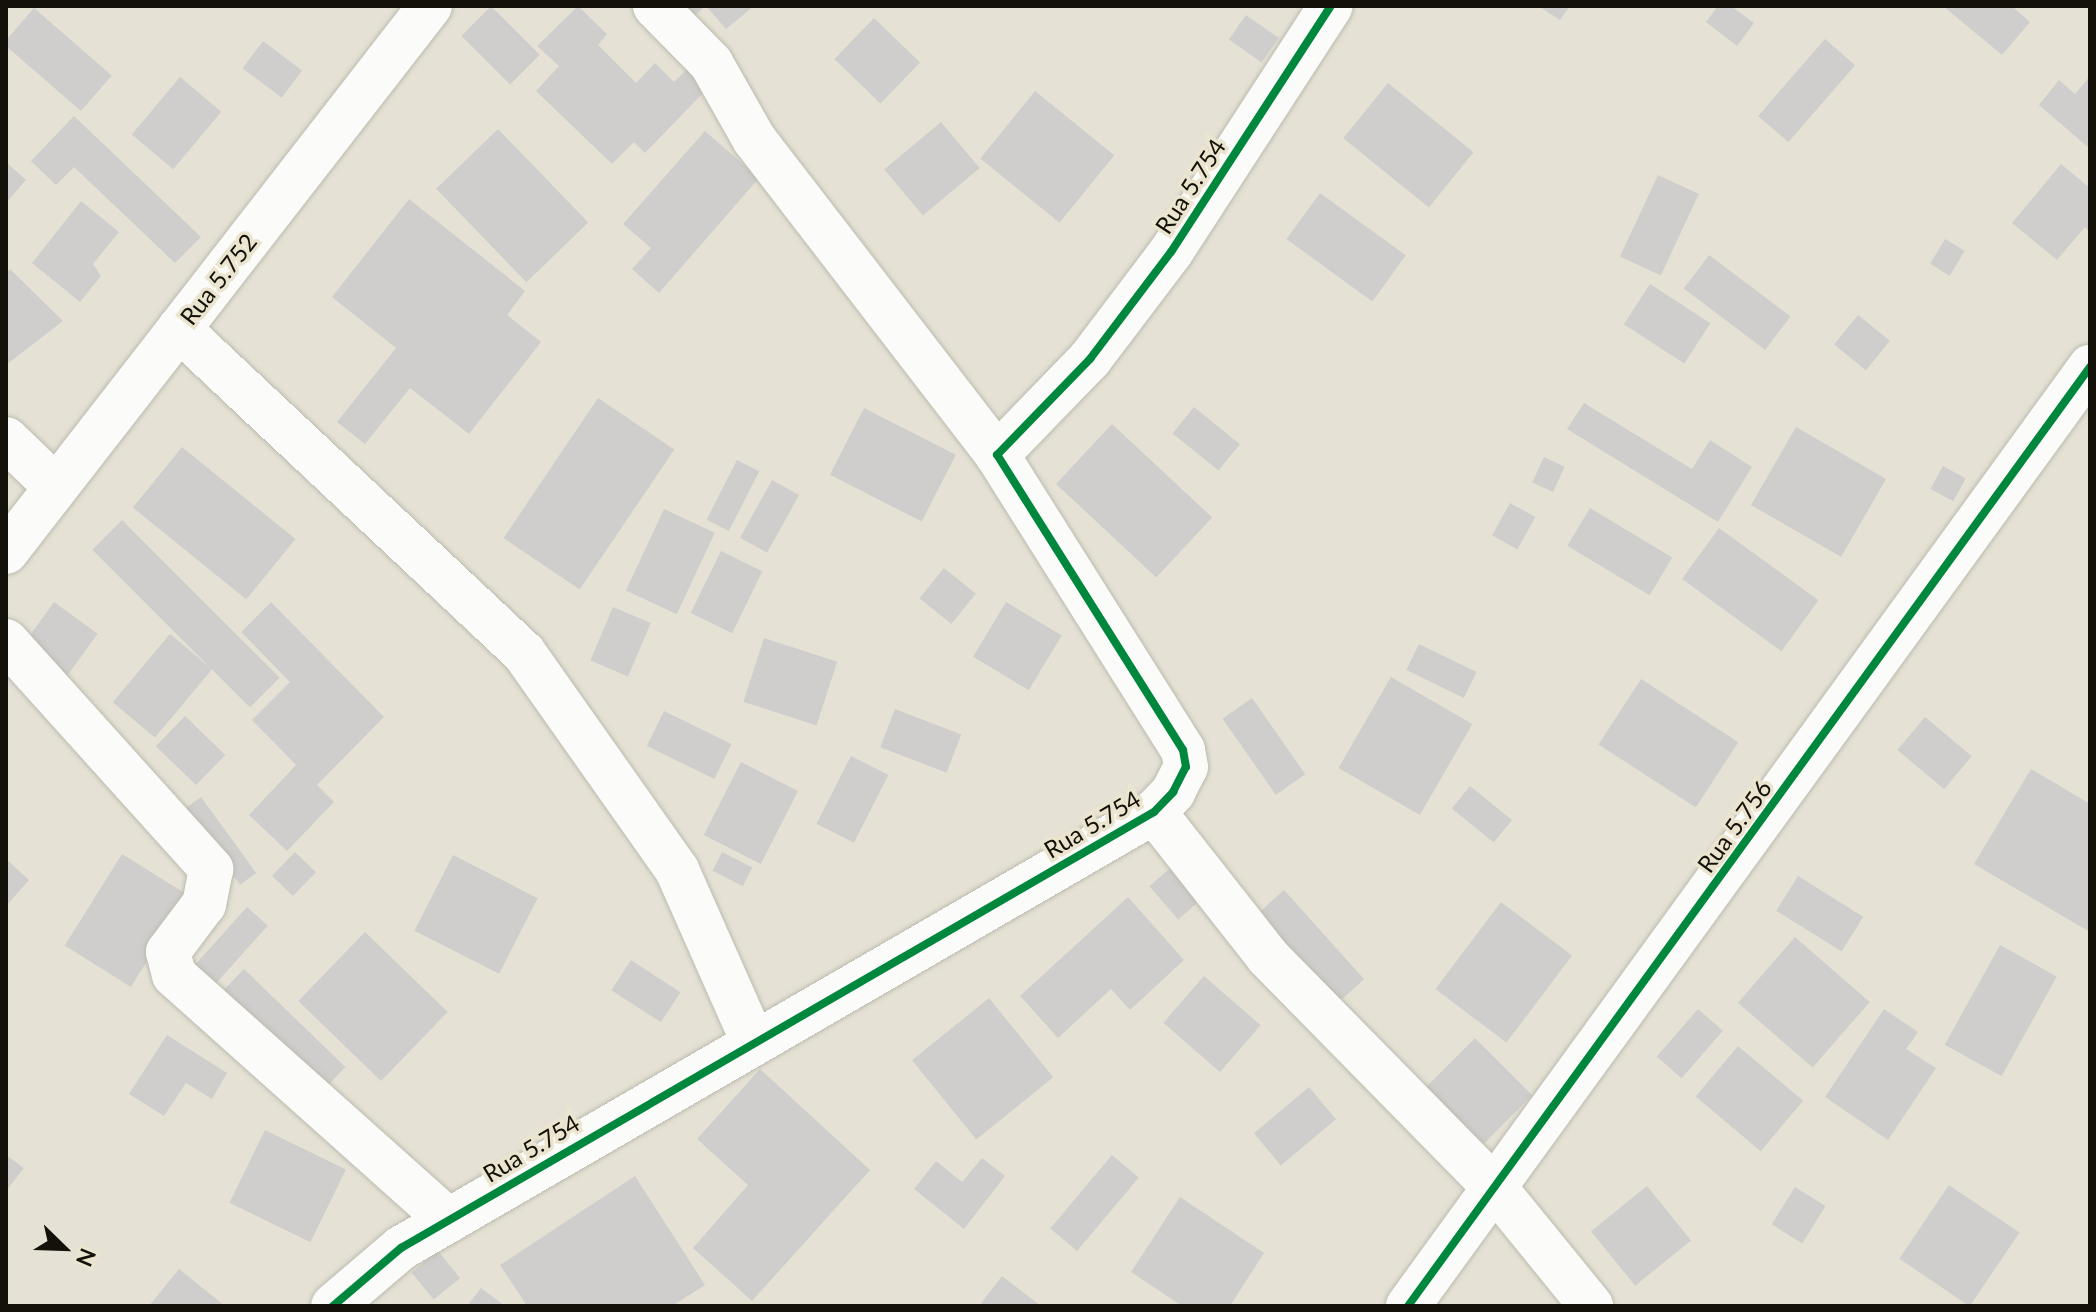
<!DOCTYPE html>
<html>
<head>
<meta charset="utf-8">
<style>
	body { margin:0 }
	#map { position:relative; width:2096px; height:1312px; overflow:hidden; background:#e5e2d5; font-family:Lato,sans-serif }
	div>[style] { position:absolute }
	.building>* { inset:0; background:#cfcecc; transform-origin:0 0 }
	.roads { filter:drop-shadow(0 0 2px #bdbab0) drop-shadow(0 0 2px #bdbab0) }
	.minor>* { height:44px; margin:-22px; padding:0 22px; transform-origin:22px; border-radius:22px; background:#fbfbf9 }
	.cycleway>* { height:8px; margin:-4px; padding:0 4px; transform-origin:4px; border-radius:4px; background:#00873e }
	span { translate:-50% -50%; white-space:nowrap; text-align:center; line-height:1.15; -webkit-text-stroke:7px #ebe5cf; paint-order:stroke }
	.street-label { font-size:24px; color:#131109 }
	.frame { position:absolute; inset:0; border:8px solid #131109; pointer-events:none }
	.north { position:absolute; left:24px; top:1208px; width:80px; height:80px; -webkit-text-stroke:6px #ebe5cf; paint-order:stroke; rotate:113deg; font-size:22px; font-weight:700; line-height:32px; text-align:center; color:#131109 }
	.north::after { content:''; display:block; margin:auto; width:28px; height:36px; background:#131109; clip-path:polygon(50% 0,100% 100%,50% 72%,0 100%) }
</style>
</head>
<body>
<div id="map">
	<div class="building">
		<i style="left:491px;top:6px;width:69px;height:42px;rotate:45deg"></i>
		<i style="clip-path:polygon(578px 6px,607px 34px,598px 45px,636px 83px,655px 63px,674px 82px,688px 68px,708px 88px,645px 153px,634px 142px,612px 164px,536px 91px,559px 66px,537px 46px)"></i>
		<i style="clip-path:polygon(677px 6px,754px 6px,726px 29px,706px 6px,689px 20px)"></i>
		<i style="clip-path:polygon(1538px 6px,1570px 6px,1560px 20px)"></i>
		<i style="clip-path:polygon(1718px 6px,1731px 6px,1754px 23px,1737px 46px,1706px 22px)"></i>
		<i style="clip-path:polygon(1943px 6px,2012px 6px,2030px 22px,2002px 55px)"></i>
		<i style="left:34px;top:8px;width:103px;height:47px;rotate:41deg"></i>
		<i style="left:1246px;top:15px;width:40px;height:30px;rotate:35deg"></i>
		<i style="left:874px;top:18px;width:64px;height:57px;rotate:44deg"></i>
		<i style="left:1825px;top:39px;width:40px;height:102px;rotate:41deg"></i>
		<i style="left:263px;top:41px;width:49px;height:34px;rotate:37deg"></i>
		<i style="clip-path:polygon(2090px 76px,2090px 149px,2039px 105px,2059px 80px,2075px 94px)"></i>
		<i style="left:180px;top:77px;width:54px;height:75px;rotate:40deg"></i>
		<i style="left:1388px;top:83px;width:110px;height:71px;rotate:39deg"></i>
		<i style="left:1035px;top:91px;width:102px;height:87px;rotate:39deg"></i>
		<i style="clip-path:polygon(74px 116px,201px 237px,175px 263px,74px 167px,56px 185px,31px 161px)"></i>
		<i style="left:941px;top:122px;width:60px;height:74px;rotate:50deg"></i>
		<i style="left:498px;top:129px;width:130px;height:86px;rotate:46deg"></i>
		<i style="clip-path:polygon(705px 131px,759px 178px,659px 293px,632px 269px,651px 248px,623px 224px)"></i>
		<i style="clip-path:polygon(6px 162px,26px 180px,6px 203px)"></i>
		<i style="clip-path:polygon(2061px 164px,2090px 188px,2090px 232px,2085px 227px,2057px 260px,2012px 223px)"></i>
		<i style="left:1658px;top:175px;width:45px;height:90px;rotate:25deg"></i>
		<i style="left:1320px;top:193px;width:106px;height:57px;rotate:36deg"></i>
		<i style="clip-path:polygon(409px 199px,525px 291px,507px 315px,541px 342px,469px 434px,410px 388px,365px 444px,337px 422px,396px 348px,332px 297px)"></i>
		<i style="clip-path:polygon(81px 201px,119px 232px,93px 264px,101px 276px,80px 302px,32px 263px)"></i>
		<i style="left:1945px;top:239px;width:23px;height:29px;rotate:31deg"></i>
		<i style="left:1709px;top:255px;width:102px;height:42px;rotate:37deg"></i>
		<i style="clip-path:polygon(10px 269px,63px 321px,6px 365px,6px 274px)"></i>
		<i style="left:1650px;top:284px;width:72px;height:48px;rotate:33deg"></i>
		<i style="left:1858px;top:315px;width:41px;height:38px;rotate:39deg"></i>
		<i style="left:598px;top:398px;width:92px;height:169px;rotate:34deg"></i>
		<i style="clip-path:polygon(1584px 403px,1692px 469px,1710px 440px,1752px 467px,1718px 522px,1567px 429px)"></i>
		<i style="left:1194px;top:407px;width:59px;height:34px;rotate:39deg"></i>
		<i style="left:864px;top:408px;width:103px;height:75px;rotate:27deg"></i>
		<i style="left:1112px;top:424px;width:137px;height:82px;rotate:43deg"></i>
		<i style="left:1796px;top:427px;width:104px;height:90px;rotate:30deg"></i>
		<i style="left:182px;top:447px;width:146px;height:78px;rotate:39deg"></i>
		<i style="left:1544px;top:457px;width:23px;height:28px;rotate:25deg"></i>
		<i style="left:737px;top:460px;width:25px;height:67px;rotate:27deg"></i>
		<i style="left:1943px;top:466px;width:26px;height:26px;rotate:29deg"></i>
		<i style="left:772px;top:480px;width:31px;height:66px;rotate:29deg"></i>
		<i style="left:1510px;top:503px;width:29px;height:37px;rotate:29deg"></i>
		<i style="left:1590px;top:508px;width:96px;height:44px;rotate:31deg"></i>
		<i style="left:664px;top:509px;width:56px;height:90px;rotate:25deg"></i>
		<i style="left:122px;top:520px;width:223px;height:42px;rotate:45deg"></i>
		<i style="left:1719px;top:528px;width:123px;height:63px;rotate:36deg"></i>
		<i style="left:721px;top:551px;width:46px;height:69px;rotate:26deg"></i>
		<i style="left:944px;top:568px;width:41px;height:39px;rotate:39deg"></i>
		<i style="left:54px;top:602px;width:54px;height:59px;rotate:36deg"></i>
		<i style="clip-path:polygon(271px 602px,384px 717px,317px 785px,334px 802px,287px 851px,249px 815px,296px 765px,252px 720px,290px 682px,241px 632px)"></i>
		<i style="left:1006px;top:602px;width:65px;height:64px;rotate:31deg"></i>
		<i style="left:613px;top:607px;width:41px;height:58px;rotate:23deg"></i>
		<i style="left:170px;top:634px;width:55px;height:89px;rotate:40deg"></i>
		<i style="left:764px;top:638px;width:77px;height:67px;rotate:18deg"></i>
		<i style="left:1419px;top:644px;width:64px;height:29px;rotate:26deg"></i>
		<i style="left:1391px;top:677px;width:94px;height:105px;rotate:30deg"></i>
		<i style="left:1641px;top:679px;width:116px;height:78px;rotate:33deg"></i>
		<i style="left:1252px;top:698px;width:93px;height:36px;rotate:55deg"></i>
		<i style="left:895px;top:709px;width:71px;height:41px;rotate:21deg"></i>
		<i style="left:664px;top:711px;width:75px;height:39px;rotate:26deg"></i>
		<i style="left:185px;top:716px;width:56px;height:42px;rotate:44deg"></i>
		<i style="left:1925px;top:717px;width:61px;height:43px;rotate:40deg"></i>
		<i style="left:851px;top:756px;width:42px;height:76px;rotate:27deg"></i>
		<i style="left:741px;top:762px;width:64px;height:82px;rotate:27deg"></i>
		<i style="clip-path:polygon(2031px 769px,2090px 804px,2090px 932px,1974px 864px)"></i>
		<i style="left:1470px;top:786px;width:54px;height:29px;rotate:39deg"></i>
		<i style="left:201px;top:797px;width:94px;height:20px;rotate:54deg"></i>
		<i style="left:295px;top:852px;width:29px;height:33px;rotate:44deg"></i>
		<i style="left:722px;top:852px;width:34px;height:21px;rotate:27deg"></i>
		<i style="left:122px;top:854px;width:78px;height:108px;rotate:32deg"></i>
		<i style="left:453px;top:855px;width:95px;height:85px;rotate:27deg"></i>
		<i style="clip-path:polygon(6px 859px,29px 880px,6px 906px)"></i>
		<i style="left:1175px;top:864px;width:44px;height:34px;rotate:49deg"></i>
		<i style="left:1798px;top:876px;width:77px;height:41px;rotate:32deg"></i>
		<i style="left:1284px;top:890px;width:120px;height:35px;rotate:48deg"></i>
		<i style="clip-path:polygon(1128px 897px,1184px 960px,1130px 1010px,1111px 989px,1058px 1038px,1020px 996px)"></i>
		<i style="left:1501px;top:902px;width:89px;height:109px;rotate:37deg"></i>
		<i style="left:247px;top:907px;width:28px;height:80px;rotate:42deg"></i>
		<i style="left:365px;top:932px;width:115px;height:96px;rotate:44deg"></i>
		<i style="left:1795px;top:937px;width:99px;height:87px;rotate:41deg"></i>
		<i style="left:2000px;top:945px;width:65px;height:114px;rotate:29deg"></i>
		<i style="left:631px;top:960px;width:59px;height:36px;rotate:33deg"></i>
		<i style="left:244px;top:969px;width:141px;height:40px;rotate:44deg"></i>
		<i style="left:1204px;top:976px;width:75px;height:62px;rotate:41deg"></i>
		<i style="left:989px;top:998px;width:102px;height:99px;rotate:51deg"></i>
		<i style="left:1698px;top:1009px;width:33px;height:63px;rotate:41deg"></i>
		<i style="clip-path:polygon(1884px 1009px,1918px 1032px,1906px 1049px,1936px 1068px,1888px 1140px,1825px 1097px)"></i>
		<i style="clip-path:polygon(167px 1035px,227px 1073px,212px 1099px,186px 1083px,164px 1116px,129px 1094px)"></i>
		<i style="left:1475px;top:1038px;width:81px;height:71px;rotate:45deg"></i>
		<i style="left:1738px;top:1046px;width:85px;height:66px;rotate:40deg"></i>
		<i style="clip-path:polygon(760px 1069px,870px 1170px,752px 1301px,693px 1248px,748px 1185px,697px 1139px)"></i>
		<i style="left:1309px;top:1087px;width:42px;height:72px;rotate:50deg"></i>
		<i style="left:265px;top:1130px;width:90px;height:81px;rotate:26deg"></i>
		<i style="clip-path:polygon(6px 1155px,24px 1168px,6px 1191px)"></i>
		<i style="left:1112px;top:1155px;width:35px;height:96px;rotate:40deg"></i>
		<i style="clip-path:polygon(982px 1158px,1005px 1176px,964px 1229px,914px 1189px,936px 1161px,962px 1182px)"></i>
		<i style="clip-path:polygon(635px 1176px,705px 1285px,672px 1306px,527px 1306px,500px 1265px)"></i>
		<i style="left:1949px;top:1185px;width:85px;height:89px;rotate:34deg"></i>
		<i style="left:1647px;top:1186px;width:70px;height:72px;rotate:51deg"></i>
		<i style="left:1795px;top:1187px;width:36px;height:44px;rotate:32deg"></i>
		<i style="clip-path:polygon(1180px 1197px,1264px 1253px,1230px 1306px,1182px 1306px,1131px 1272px)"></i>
		<i style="left:438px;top:1251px;width:35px;height:34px;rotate:51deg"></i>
		<i style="clip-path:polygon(179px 1269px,225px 1306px,149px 1306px)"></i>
		<i style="clip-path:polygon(1002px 1276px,1041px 1306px,979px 1306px)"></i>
		<i style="clip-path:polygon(481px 1288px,505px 1306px,467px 1306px)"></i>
	</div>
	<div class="roads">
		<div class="minor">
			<i style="left:655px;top:6px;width:80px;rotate:45.5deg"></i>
			<i style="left:711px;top:63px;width:87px;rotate:60.5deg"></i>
			<i style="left:754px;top:139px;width:399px;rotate:52.4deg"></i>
			<i style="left:179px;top:329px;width:473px;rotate:43.2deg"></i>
			<i style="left:524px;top:653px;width:266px;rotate:54.8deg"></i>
			<i style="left:677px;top:870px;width:185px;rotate:66.1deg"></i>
			<i style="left:6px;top:439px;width:69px;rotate:43.8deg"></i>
			<i style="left:6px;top:552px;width:691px;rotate:-52.17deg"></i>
			<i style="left:6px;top:641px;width:307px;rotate:48deg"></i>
			<i style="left:211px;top:869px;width:36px;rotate:101deg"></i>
			<i style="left:204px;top:904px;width:60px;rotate:126.9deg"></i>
			<i style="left:168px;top:952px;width:24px;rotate:75deg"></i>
			<i style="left:174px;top:975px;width:368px;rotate:41.8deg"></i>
			<i style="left:1154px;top:812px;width:184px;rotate:51.8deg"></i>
			<i style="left:1268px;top:957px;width:325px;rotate:45.5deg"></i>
			<i style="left:1496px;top:1189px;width:151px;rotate:50.9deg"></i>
			<i style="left:333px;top:1306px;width:89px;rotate:-40.5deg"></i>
			<i style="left:401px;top:1248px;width:870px;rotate:-30.07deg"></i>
			<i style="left:1154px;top:812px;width:28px;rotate:-46deg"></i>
			<i style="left:1173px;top:792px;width:28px;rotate:-63deg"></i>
			<i style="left:1186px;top:767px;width:17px;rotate:-100deg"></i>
			<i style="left:1183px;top:750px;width:349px;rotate:-122.2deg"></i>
			<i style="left:997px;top:455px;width:134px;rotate:-45.9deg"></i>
			<i style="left:1090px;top:359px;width:134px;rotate:-52.9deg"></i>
			<i style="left:1171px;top:252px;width:293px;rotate:-57deg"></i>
			<i style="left:1408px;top:1306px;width:1161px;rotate:-54.01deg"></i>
		</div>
	</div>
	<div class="cycleway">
		<i style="left:333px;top:1306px;width:89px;rotate:-40.5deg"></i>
		<i style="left:401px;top:1248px;width:870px;rotate:-30.07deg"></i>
		<i style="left:1154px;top:812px;width:28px;rotate:-46deg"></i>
		<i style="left:1173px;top:792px;width:28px;rotate:-63deg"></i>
		<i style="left:1186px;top:767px;width:17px;rotate:-100deg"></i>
		<i style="left:1183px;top:750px;width:349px;rotate:-122.2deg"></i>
		<i style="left:997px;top:455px;width:134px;rotate:-45.9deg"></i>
		<i style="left:1090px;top:359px;width:134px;rotate:-52.9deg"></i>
		<i style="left:1171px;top:252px;width:293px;rotate:-57deg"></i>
		<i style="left:1408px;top:1306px;width:1161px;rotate:-54.01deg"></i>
	</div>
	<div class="street-label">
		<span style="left:1190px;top:186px;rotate:-57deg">Rua 5.754</span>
		<span style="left:218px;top:279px;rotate:-52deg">Rua 5.752</span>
		<span style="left:1092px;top:824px;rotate:-31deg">Rua 5.754</span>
		<span style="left:1734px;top:826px;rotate:-54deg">Rua 5.756</span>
		<span style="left:531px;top:1148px;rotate:-31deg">Rua 5.754</span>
	</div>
	<div class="frame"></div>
	<div class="north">N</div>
</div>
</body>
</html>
